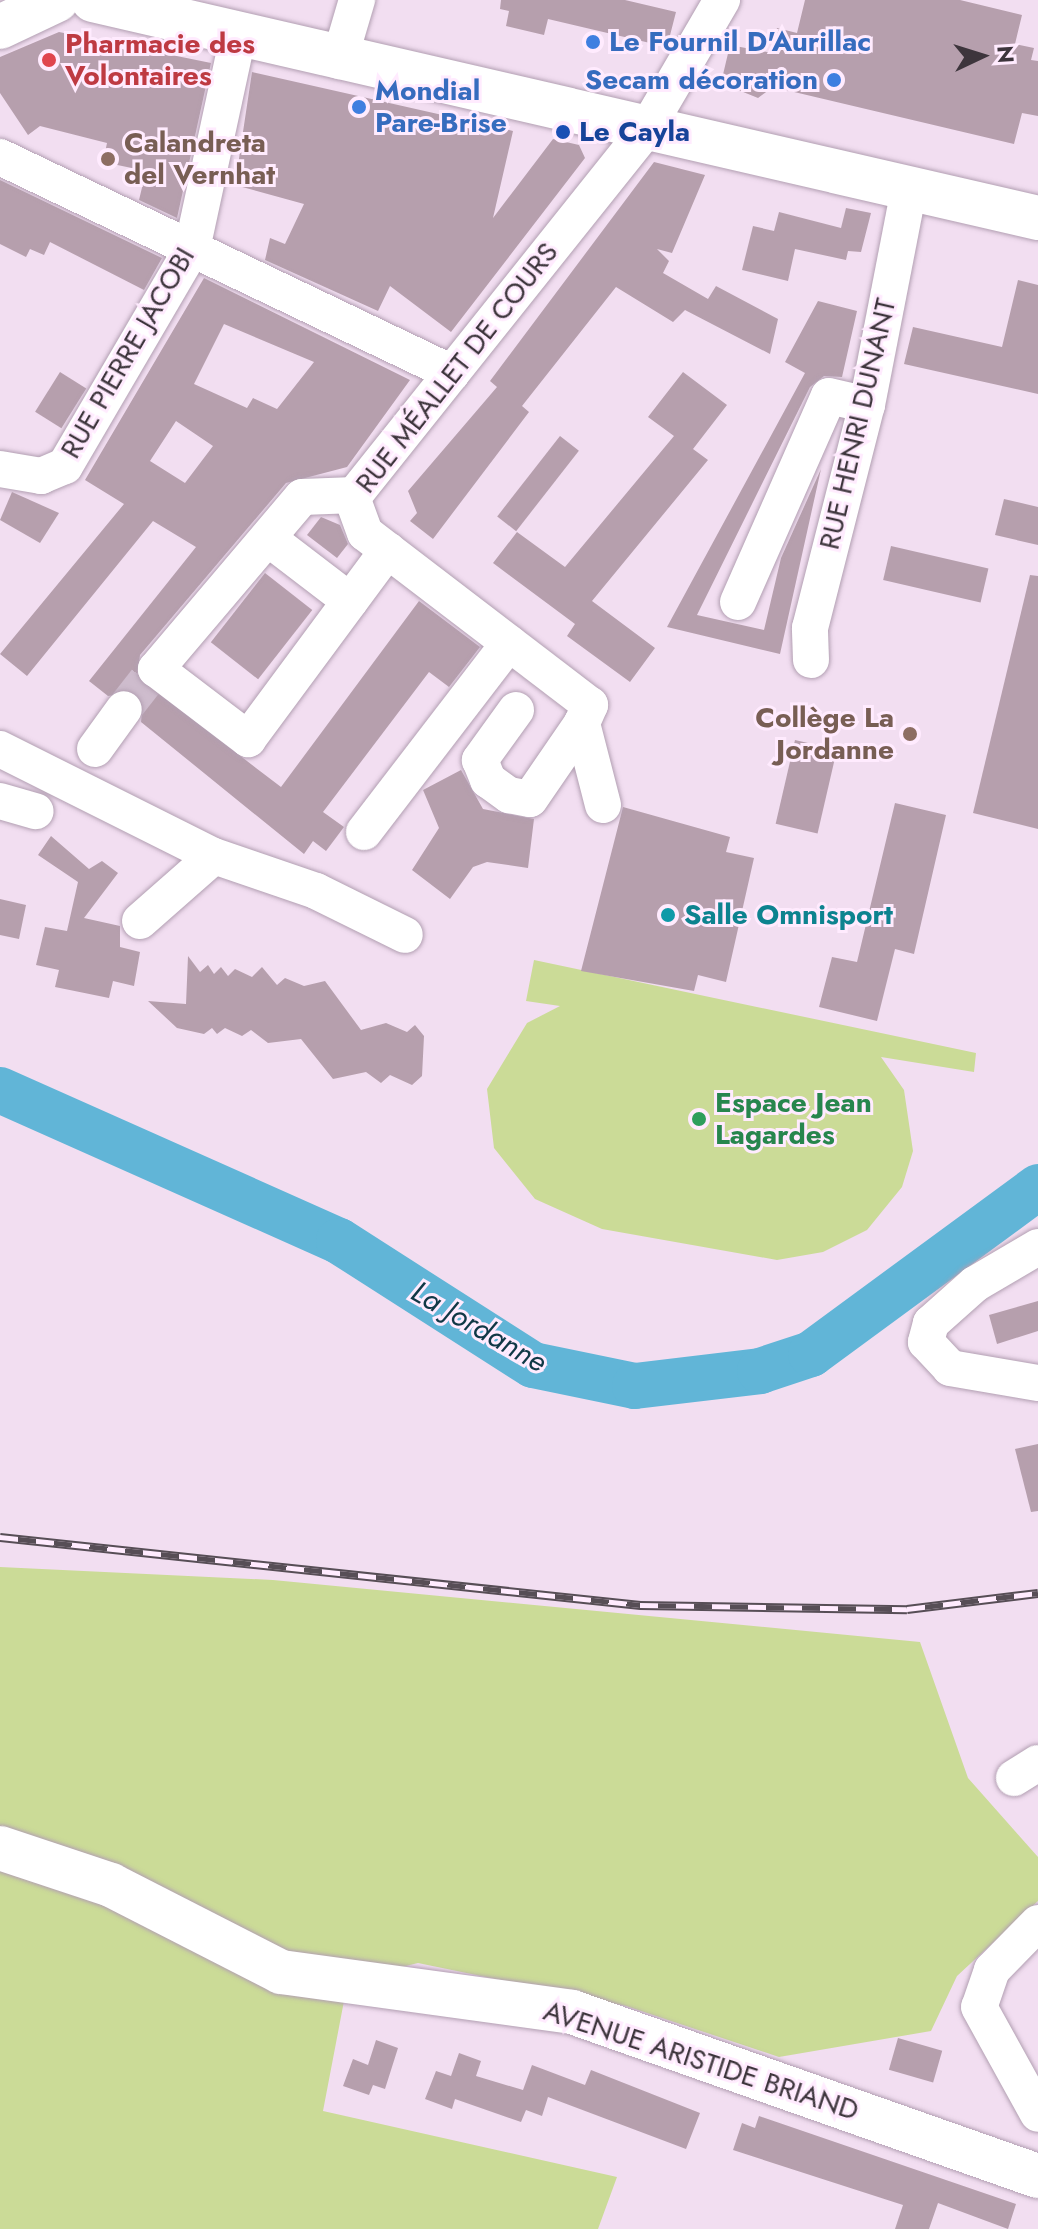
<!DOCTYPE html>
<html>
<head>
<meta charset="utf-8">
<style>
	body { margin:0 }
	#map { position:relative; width:1038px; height:2229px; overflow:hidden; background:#f2def1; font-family:Jost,sans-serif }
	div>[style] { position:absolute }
	.green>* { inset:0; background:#cbdb97 }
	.river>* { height:46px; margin:-23px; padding:0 23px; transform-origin:23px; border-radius:23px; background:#61b5d7 }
	.building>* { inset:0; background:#b69fad; transform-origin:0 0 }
	.minor-tunnel>* { height:36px; margin-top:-18px; transform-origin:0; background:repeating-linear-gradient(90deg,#cebccd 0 36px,transparent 0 54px) }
	.roads { filter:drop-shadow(0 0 2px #b29fb2) drop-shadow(0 0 2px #b29fb2) }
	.minor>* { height:36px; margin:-18px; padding:0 18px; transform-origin:18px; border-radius:18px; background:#fff }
	.major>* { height:44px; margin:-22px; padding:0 22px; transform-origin:22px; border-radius:22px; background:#fff }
	.rail>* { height:9px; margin-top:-4.5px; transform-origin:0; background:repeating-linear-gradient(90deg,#ffebfe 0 18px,#574e56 0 36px); box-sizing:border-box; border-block:2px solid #574e56 }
	.dots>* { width:22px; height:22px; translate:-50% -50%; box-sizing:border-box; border:4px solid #ffebfe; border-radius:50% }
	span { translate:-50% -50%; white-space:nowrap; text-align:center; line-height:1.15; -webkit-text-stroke:6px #ffebfe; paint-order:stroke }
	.shop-label { font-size:28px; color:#366cbe; font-weight:700 }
	.left { translate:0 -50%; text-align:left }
	.right { translate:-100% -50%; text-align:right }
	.health-label { font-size:28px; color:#be3a42; font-weight:700 }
	.transit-label { font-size:28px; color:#164399; font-weight:700 }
	.education-label { font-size:28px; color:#785e54; font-weight:700 }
	.street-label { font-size:28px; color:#3d353c }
	.culture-label { font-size:28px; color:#0d838f; font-weight:700 }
	.leisure-label { font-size:28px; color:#27864d; font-weight:700 }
	.water-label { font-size:30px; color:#103846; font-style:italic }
	.north { position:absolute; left:942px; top:16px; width:80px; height:80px; -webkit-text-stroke:6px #ffebfe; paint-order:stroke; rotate:86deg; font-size:22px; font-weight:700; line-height:32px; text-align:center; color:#3d353c }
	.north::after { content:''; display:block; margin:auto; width:28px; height:36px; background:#3d353c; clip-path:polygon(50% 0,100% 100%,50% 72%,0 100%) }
</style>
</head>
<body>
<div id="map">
	<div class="green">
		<i style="clip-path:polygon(534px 960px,976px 1053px,974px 1072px,881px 1057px,904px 1090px,913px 1151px,902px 1187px,867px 1230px,823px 1252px,777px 1260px,602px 1229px,535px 1199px,494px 1148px,487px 1089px,527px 1023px,560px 1006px,526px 1001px)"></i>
		<i style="clip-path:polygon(0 1567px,273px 1580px,920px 1642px,968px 1778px,1038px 1857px,1038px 1901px,957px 1976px,931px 2031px,779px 2057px,626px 2006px,418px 1963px,348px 1980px,323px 2111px,617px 2177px,598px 2229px,0 2229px)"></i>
	</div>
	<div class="river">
		<i style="left:0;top:1090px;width:371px;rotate:24deg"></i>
		<i style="left:339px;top:1241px;width:230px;rotate:32.6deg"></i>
		<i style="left:533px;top:1365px;width:104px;rotate:11.6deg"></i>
		<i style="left:635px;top:1386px;width:126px;rotate:-6.8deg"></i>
		<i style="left:760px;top:1371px;width:54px;rotate:-18.4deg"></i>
		<i style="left:811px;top:1354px;width:282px;rotate:-36.3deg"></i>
	</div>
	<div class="building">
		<i style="clip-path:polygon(501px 0,625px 0,676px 12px,667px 47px,548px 19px,544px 35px,506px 26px,509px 11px,500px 9px)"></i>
		<i style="clip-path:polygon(805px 0,960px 0,1022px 15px,1015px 44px,1034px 48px,1031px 60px,1038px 61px,1038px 116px,1022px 113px,1014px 144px,773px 87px,758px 98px,721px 83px,730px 45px,772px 53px,777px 28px,797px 33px)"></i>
		<i style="clip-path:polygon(59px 32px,211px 63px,177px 218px,139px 200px,146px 171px,103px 162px,107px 143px,40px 126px,28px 135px,0 93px,0 57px)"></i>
		<i style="clip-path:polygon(252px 72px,513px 131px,493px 218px,553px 139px,579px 145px,585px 158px,451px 332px,390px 286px,378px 311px,265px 260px,270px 238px,285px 244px,304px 204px,235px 185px)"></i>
		<i style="clip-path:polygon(654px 162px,705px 175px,672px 253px,657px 249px,669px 261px,663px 273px,708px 299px,716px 286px,778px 319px,770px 354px,685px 310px,673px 322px,616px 287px,522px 406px,529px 412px,433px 539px,410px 521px,417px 513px,408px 491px,497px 387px,490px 381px)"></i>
		<i style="clip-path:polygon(0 180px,162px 258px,144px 290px,50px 242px,44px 255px,30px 249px,26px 257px,0 244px)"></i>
		<i style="clip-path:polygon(846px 208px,871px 213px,861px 252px,848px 251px,846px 260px,795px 249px,788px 281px,742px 270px,753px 226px,774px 231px,779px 212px,841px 228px)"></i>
		<i style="clip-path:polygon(evenodd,204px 278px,410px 380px,347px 467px,286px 483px,140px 655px,137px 677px,281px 787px,419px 601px,480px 647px,449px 687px,429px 672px,323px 812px,344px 827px,326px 851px,313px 841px,304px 854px,141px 722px,143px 701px,136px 692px,108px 696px,89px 681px,196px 547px,153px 521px,27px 676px,0 654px,124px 504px,85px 480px,204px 278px,224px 324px,314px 362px,277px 409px,253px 398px,247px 408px,194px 384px,224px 324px,204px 278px,176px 421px,213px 446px,185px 483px,150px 461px,176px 421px)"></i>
		<i style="clip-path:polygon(1018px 280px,1038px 285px,1038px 394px,904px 364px,913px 327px,1002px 347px)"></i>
		<i style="clip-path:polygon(818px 301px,857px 311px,842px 377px,824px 376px,810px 387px,697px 615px,764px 630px,781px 558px,821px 469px,780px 654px,667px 627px,805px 373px,785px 362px)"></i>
		<i style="left:60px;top:372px;width:31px;height:47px;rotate:32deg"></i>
		<i style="clip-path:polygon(683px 372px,727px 405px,693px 449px,708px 460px,592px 601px,655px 648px,630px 682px,567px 636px,575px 624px,493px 563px,517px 532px,565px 567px,674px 436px,648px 417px)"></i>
		<i style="left:560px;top:436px;width:24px;height:102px;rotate:38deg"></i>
		<i style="clip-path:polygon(12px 492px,59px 513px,40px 543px,0 520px)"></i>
		<i style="clip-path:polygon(1004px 499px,1038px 507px,1038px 545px,995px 535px)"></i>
		<i style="clip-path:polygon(321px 517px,340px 525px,348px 544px,337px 558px,307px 535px)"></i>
		<i style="left:891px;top:546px;width:100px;height:35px;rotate:13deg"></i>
		<i style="left:265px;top:573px;width:60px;height:88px;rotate:38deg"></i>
		<i style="clip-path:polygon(1030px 575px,1038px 576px,1038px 829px,973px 813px)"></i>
		<i style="left:795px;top:740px;width:43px;height:86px;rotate:13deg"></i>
		<i style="clip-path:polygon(461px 770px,483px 809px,534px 819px,528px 868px,487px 862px,473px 867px,450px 899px,412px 870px,439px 828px,423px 790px)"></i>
		<i style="clip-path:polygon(895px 803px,946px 815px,914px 954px,895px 949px,877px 1021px,819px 1007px,832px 957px,857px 962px)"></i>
		<i style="clip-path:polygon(623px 807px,730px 837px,726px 852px,754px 858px,726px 982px,698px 975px,694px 991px,581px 971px)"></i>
		<i style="clip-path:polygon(51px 836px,89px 869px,102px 861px,118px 873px,84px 918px,120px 926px,120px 947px,140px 952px,134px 986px,113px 981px,109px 998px,55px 987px,59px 970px,36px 965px,45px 927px,67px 931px,78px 882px,38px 855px)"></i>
		<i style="clip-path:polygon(0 899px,26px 905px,19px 939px,0 935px)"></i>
		<i style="clip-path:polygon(188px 956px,200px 972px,208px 965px,214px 974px,221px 967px,228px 976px,235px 969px,252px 977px,262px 967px,277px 985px,285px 978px,304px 986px,325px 981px,361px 1030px,386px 1023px,407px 1032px,415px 1025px,424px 1036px,422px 1076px,412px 1085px,390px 1075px,381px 1083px,366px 1072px,333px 1079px,301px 1039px,268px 1043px,251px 1030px,242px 1036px,225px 1028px,217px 1034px,212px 1028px,204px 1034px,177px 1028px,148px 1001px,186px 1004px)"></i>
		<i style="clip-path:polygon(1038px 1301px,1038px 1331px,997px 1344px,989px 1315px)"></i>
		<i style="clip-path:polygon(1038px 1444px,1038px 1511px,1031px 1512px,1015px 1449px)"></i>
		<i style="left:898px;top:2038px;width:46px;height:33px;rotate:16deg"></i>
		<i style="clip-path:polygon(376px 2040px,398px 2048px,385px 2089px,373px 2085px,369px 2095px,343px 2086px,353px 2059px,368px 2065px)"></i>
		<i style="clip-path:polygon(459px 2053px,481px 2061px,476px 2076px,523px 2090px,532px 2065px,585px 2085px,591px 2070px,700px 2113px,686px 2149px,548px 2097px,542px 2116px,526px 2110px,521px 2122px,455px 2099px,452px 2109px,425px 2099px,436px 2071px,451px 2076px)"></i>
		<i style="clip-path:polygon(759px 2116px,1016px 2204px,1008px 2229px,938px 2203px,929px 2229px,895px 2229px,903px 2205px,733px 2150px,742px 2123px,755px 2128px)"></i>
	</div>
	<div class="minor-tunnel">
		<i style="left:124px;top:709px;width:37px;rotate:-52deg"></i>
	</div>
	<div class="roads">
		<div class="minor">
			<i style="left:339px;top:61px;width:64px;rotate:-73.6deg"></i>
			<i style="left:0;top:157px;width:501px;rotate:25.54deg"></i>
			<i style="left:0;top:469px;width:42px;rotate:9.7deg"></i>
			<i style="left:41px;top:476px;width:26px;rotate:-23deg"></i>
			<i style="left:65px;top:466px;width:251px;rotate:-59.7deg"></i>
			<i style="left:192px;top:249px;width:218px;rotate:-77.8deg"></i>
			<i style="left:355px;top:495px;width:53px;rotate:177.8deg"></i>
			<i style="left:302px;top:497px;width:226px;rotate:130.3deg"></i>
			<i style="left:156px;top:669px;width:116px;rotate:37.3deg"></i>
			<i style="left:248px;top:739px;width:235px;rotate:-53.5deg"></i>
			<i style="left:269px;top:539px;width:102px;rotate:37.4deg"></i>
			<i style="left:738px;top:602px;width:225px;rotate:-66.2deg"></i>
			<i style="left:829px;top:396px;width:39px;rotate:13deg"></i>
			<i style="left:811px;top:660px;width:32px;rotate:-92deg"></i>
			<i style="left:810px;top:628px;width:230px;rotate:-75.7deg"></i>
			<i style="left:867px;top:405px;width:220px;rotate:-79deg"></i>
			<i style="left:516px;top:710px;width:62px;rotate:125.8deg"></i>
			<i style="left:480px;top:760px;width:22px;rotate:68deg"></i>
			<i style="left:488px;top:780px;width:26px;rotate:36deg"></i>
			<i style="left:509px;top:795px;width:21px;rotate:11deg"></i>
			<i style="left:530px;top:799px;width:92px;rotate:-55.6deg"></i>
			<i style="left:0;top:749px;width:239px;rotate:26.6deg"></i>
			<i style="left:214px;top:856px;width:108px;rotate:18.9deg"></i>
			<i style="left:316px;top:891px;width:99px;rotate:26.3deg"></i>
			<i style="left:95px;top:749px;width:49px;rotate:-54.1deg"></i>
			<i style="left:0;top:801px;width:37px;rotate:16deg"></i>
			<i style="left:603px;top:805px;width:85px;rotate:-104.4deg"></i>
			<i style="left:582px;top:723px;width:20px;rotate:-66deg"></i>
			<i style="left:590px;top:705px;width:283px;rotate:-142.6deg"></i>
			<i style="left:365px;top:533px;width:37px;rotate:-110deg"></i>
			<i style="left:352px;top:498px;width:471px;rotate:-51.4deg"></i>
			<i style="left:646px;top:130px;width:151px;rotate:-59.7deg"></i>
			<i style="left:364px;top:832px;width:238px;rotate:-52.5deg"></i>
			<i style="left:140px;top:921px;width:98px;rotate:-41.3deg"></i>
			<i style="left:1038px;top:1247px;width:73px;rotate:149.6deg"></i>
			<i style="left:975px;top:1284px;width:59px;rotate:138.4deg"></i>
			<i style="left:931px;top:1323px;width:20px;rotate:105deg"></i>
			<i style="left:926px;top:1342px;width:35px;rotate:47deg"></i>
			<i style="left:950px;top:1368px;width:89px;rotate:9.7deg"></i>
			<i style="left:1014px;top:1778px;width:28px;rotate:-32deg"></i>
			<i style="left:1038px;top:1923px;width:66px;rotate:134.4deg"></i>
			<i style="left:992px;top:1970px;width:39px;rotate:109deg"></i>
			<i style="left:979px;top:2007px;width:122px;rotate:61.1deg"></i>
		</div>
		<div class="major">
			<i style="left:93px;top:0;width:970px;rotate:12.99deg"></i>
			<i style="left:0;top:27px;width:63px;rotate:-25.3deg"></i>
			<i style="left:0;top:1848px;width:117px;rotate:18.4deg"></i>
			<i style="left:111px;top:1885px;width:191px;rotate:27.1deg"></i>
			<i style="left:281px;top:1972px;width:294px;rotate:7.8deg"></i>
			<i style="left:572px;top:2012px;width:494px;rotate:19.4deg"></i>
		</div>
	</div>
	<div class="rail">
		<i style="left:0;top:1537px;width:644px;rotate:6.06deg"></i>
		<i style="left:640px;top:1605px;width:267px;rotate:0.9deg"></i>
		<i style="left:907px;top:1609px;width:132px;rotate:-7deg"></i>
	</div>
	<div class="dots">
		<i style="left:593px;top:42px;background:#3f7fe0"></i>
		<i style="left:49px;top:60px;background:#e0444e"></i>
		<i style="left:834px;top:80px;background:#3f7fe0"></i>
		<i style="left:359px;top:107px;background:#3f7fe0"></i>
		<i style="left:563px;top:132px;background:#1a4fb4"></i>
		<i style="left:108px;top:159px;background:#8d6e63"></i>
		<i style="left:910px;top:734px;background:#8d6e63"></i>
		<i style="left:668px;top:915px;background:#0f9aa8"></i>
		<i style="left:699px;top:1119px;background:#2e9e5b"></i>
	</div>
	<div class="shop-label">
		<span class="left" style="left:609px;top:42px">Le Fournil D'Aurillac</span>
		<span class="right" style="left:818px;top:80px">Secam décoration</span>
		<span class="left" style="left:375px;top:107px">Mondial<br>Pare-Brise</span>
	</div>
	<div class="health-label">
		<span class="left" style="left:65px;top:60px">Pharmacie des<br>Volontaires</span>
	</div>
	<div class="transit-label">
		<span class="left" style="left:579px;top:132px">Le Cayla</span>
	</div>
	<div class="education-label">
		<span class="left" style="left:124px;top:159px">Calandreta<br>del Vernhat</span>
		<span class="right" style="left:894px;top:734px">Collège La<br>Jordanne</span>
	</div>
	<div class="street-label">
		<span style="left:128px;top:353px;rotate:-60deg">RUE PIERRE JACOBI</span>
		<span style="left:457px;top:368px;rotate:-52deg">RUE MÉALLET DE COURS</span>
		<span style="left:858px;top:424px;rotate:-77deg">RUE HENRI DUNANT</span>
		<span style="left:701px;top:2061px;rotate:18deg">AVENUE ARISTIDE BRIAND</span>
	</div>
	<div class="culture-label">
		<span class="left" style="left:684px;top:915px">Salle Omnisport</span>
	</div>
	<div class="leisure-label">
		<span class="left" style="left:715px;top:1119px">Espace Jean<br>Lagardes</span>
	</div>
	<div class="water-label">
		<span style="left:479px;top:1327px;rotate:30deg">La Jordanne</span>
	</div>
	<div class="north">N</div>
</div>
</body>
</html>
